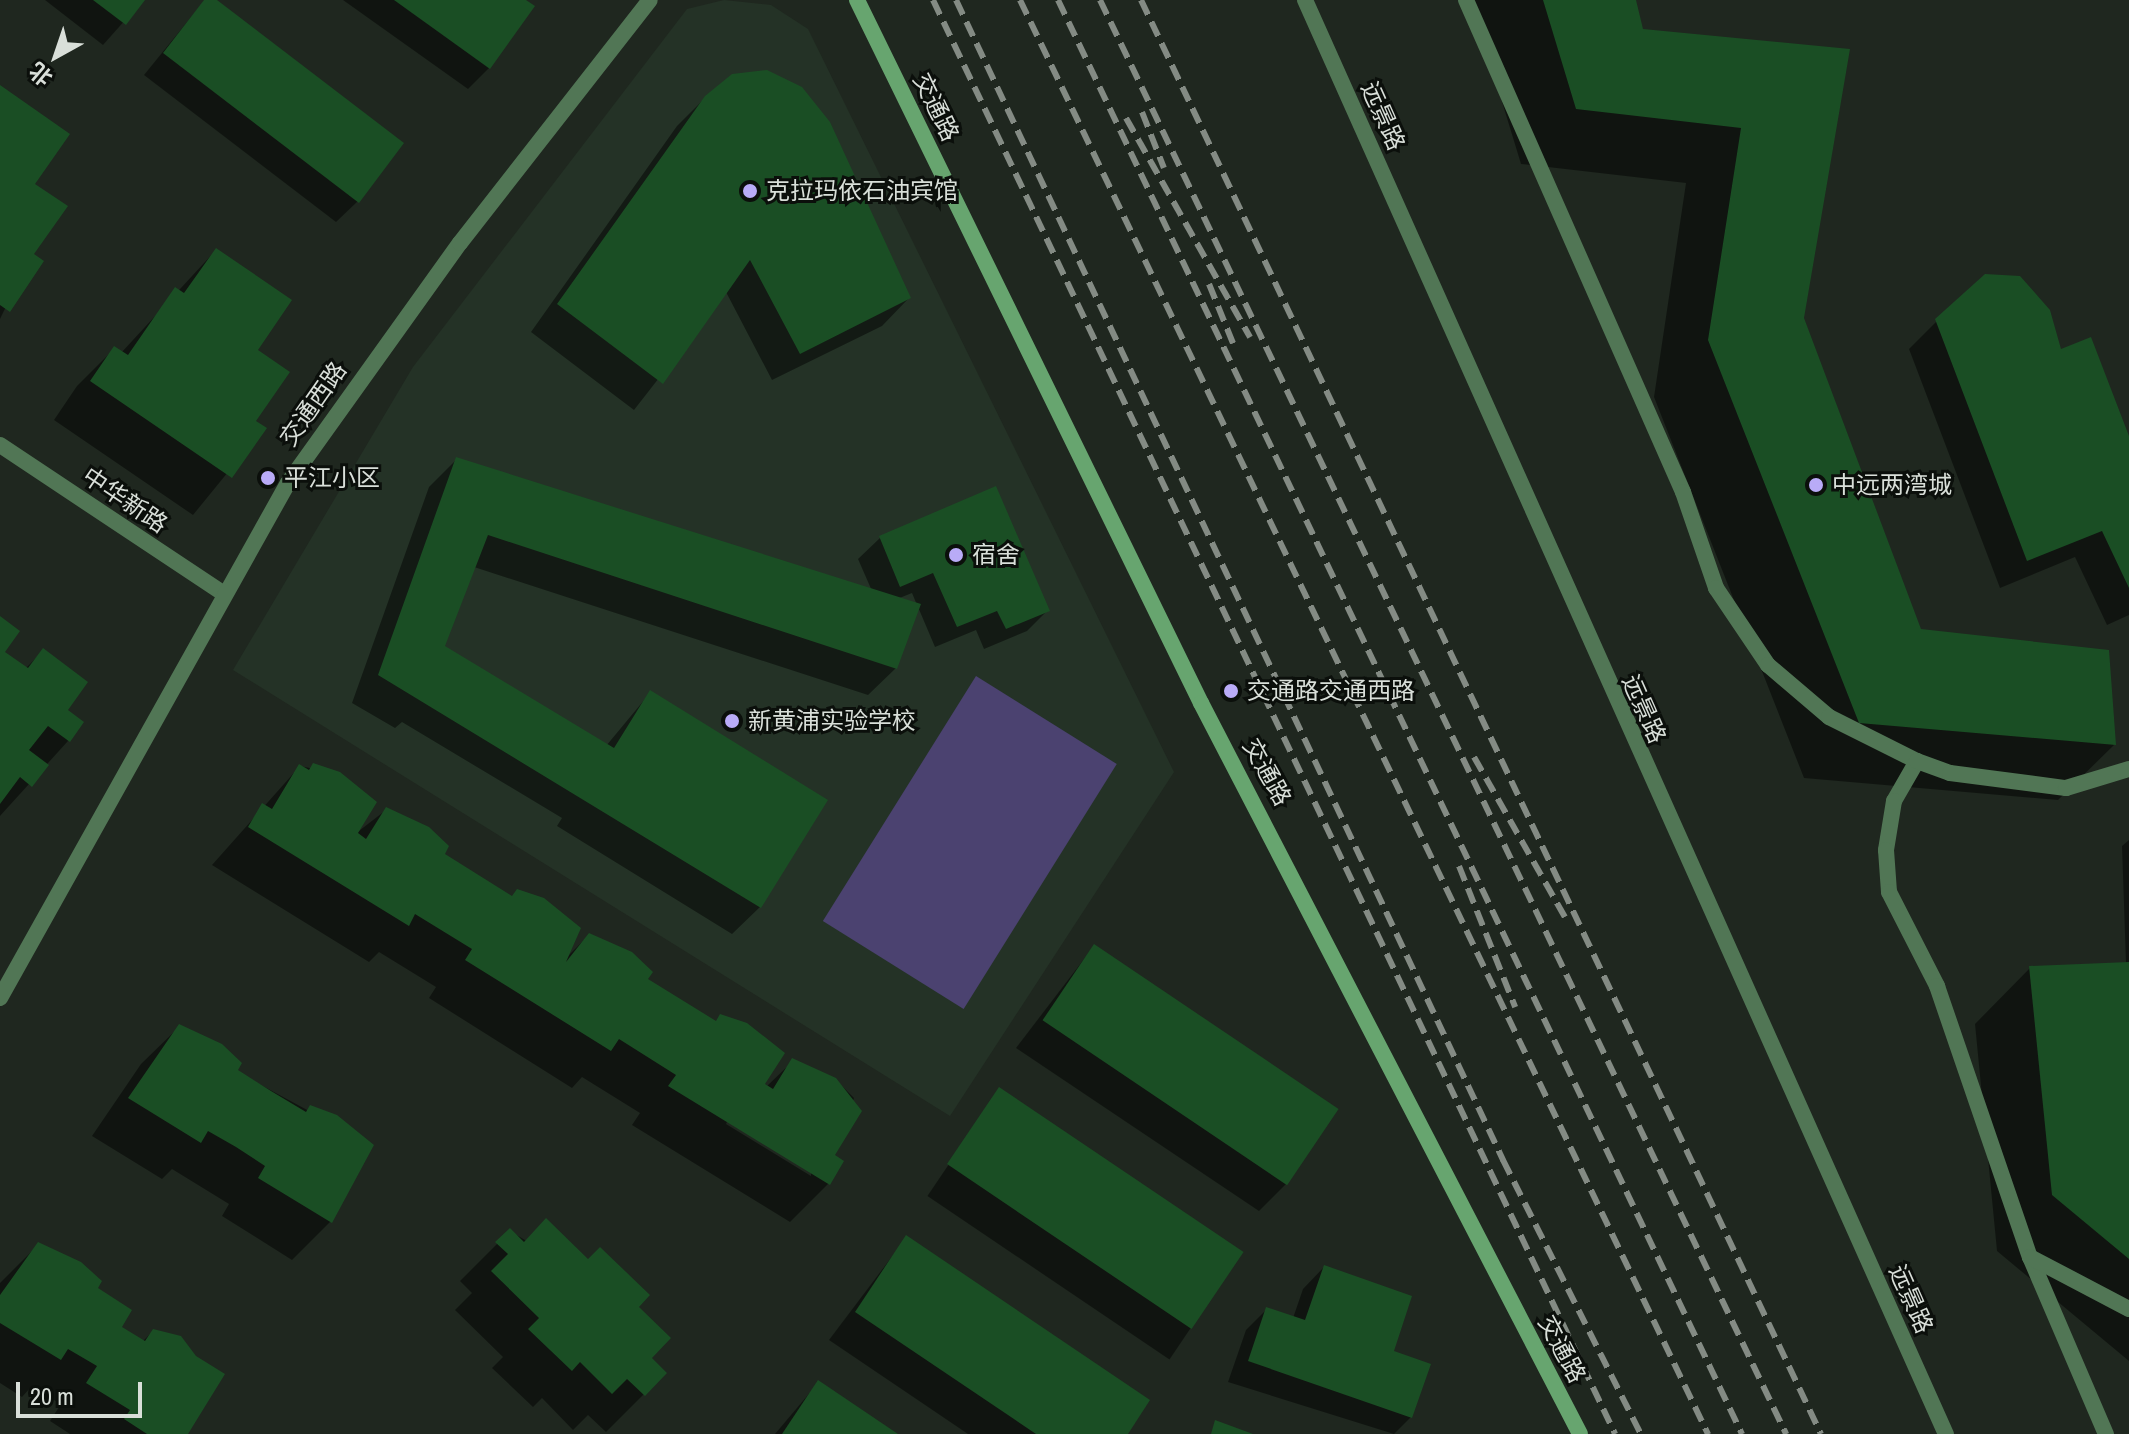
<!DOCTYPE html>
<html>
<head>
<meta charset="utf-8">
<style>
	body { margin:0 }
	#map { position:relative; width:2129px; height:1434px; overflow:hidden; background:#1f271f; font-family:"Archivo Narrow","Noto Sans SC",sans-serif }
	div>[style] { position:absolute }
	.built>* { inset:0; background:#243226 }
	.green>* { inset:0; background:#4b4270; transform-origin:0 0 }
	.shadow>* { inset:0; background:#0007; transform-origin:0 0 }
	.building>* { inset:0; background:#1a4e24; transform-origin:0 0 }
	.minor>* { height:16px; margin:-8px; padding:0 8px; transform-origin:8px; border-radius:8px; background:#517655 }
	.tertiary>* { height:16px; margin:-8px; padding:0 8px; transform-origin:8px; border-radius:8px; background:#517655 }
	.secondary>* { height:16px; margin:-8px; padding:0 8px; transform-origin:8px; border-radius:8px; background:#67a56f }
	.rail>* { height:6px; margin-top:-3px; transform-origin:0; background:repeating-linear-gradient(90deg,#848b84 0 16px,transparent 0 24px) }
	.dots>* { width:22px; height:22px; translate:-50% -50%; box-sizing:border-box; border:4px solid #0b0f0b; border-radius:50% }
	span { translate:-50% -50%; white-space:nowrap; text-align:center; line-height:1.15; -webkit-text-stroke:6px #0b0f0b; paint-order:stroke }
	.street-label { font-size:24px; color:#d9dfd9 }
	.poi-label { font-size:24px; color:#d9dfd9 }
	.left { translate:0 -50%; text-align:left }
	.north { position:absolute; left:16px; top:16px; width:80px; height:80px; -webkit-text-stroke:6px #0b0f0b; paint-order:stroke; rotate:220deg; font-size:22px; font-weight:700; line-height:32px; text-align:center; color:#d9dfd9 }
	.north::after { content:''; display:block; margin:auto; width:28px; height:36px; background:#d9dfd9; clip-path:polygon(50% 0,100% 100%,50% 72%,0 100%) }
	.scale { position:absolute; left:16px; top:1382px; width:126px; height:36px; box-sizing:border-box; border:4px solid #d9dfd9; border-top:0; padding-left:10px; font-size:24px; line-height:28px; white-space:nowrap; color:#d9dfd9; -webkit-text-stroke:6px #0b0f0b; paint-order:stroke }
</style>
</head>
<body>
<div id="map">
	<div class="built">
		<i style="clip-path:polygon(724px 0,771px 5px,808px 29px,1174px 772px,950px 1116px,233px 670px,413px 367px,687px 9px)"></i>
	</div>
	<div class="green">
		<i style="left:976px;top:676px;width:166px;height:289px;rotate:32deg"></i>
	</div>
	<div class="shadow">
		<i style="clip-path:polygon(45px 0,143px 0,103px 45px)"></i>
		<i style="clip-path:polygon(205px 0,213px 0,358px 201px,336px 222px,144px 75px)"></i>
		<i style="clip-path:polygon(343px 0,523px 0,489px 68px,468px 89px)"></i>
		<i style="clip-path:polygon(1471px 0,1634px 0,1642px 31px,1848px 51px,1802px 318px,1920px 631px,2114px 745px,2058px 800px,1804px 778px,1654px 397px,1686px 183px,1521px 164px)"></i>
		<i style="clip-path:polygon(0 88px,33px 184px,31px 255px,0 319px)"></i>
		<i style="clip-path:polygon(706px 97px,909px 298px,882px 326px,772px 380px,726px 292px,634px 410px,531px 332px,677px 126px)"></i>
		<i style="clip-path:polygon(216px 250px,255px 351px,253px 421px,264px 428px,193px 515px,54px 420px,77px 386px,114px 349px,121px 353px)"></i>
		<i style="clip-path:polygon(1937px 321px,2060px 352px,2129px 437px,2129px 615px,2107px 625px,2075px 557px,2000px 588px,1909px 349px)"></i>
		<i style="clip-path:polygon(evenodd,457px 459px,872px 591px,858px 559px,880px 538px,995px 488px,1048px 610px,1027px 631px,984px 649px,976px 630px,935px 647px,918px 607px,896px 668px,868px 695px,474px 567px,443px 647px,606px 746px,650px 693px,760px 907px,732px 934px,557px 826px,562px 818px,402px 722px,395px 728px,352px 703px,429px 487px,457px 459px,912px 593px,917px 605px,897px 599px,912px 593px)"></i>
		<i style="clip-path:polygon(0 619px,2px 652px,25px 669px,43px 651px,68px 741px,0 816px)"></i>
		<i style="clip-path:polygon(evenodd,300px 766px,339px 774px,355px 834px,386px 810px,565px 959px,589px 935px,766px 1087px,793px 1061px,835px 1079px,854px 1098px,832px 1156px,841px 1162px,828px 1184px,790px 1222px,632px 1125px,640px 1113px,582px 1077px,572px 1088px,429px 998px,436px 987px,379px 952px,369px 962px,212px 865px,300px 766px,728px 1120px,811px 1172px,811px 1176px,726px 1124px,728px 1120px)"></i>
		<i style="clip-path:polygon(2129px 840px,2129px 1361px,1997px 1251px,1975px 1024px,2030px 968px,2126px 964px,2122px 846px)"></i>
		<i style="clip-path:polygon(1094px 946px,1286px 1184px,1259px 1211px,1016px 1048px)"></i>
		<i style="clip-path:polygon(179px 1027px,235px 1071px,372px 1145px,330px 1222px,292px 1260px,222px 1216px,229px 1204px,172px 1169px,162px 1179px,92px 1136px,141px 1064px)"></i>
		<i style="left:999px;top:1090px;width:292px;height:128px;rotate:34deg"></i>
		<i style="clip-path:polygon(510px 1231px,636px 1307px,649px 1358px,644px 1394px,606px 1432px,588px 1415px,573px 1430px,542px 1398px,533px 1407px,492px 1368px,503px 1357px,455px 1310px,472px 1293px,460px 1281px)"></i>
		<i style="clip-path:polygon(906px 1238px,1126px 1434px,968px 1434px,829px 1340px)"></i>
		<i style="clip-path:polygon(39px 1244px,95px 1289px,119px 1328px,142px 1342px,153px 1331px,186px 1434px,70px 1434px,50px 1421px,61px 1404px,31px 1387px,22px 1397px,0 1383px,0 1283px)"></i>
		<i style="clip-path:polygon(1324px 1267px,1391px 1352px,1411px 1417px,1394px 1434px,1228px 1382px,1246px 1330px,1267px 1309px,1293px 1318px,1303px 1289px)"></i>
		<i style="clip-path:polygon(818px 1383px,894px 1434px,775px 1434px)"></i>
	</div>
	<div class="building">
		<i style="clip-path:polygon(93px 0,145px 0,126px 25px)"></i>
		<i style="clip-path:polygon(204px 0,217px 0,404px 143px,359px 203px,163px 53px)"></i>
		<i style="clip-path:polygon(394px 0,526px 0,535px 6px,490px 69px)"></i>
		<i style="clip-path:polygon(1543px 0,1636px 0,1643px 29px,1850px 49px,1804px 318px,1921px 629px,2109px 650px,2116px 745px,1859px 723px,1708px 340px,1741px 128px,1576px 109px)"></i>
		<i style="clip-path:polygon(767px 70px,802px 87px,830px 122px,911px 298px,800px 354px,750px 260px,663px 384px,557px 304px,705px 96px,732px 74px)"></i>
		<i style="clip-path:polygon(0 85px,70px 134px,35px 184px,68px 206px,34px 254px,44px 261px,10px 312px,0 305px)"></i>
		<i style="clip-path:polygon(216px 248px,292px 300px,258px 350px,290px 372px,256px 421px,267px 428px,232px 478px,90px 381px,114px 346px,128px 355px,175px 287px,184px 293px)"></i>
		<i style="clip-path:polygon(1985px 274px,2020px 276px,2050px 310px,2061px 349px,2091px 337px,2129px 436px,2129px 588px,2102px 531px,2027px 561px,1935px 319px)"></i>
		<i style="clip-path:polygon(456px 457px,921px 604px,897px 669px,488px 535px,445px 646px,614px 748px,650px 690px,828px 800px,761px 908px,378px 675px)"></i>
		<i style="clip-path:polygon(996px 486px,1050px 611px,1006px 629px,997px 611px,957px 627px,933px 573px,900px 587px,879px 536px)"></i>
		<i style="clip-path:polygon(0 616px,20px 631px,5px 652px,28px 668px,43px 648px,88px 682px,68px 710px,84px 722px,70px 742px,48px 726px,29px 750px,49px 765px,32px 787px,20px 777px,0 804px)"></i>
		<i style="clip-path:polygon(313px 763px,340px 772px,377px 802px,358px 833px,366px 839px,386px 807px,429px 827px,449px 846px,445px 854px,512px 896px,517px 889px,544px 898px,581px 928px,566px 962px,589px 933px,632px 952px,653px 972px,648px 979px,716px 1021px,720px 1014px,747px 1023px,785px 1053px,765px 1084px,773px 1089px,792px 1058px,836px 1078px,862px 1111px,835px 1155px,844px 1161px,830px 1185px,668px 1086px,676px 1075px,619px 1039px,611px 1051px,465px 960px,472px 949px,415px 914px,409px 926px,248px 827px,262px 803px,272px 809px,299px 764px,309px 770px)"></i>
		<i style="left:1094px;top:944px;width:295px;height:92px;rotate:34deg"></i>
		<i style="clip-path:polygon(2129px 962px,2129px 1259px,2052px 1195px,2029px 966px)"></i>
		<i style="clip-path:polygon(179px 1024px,222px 1044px,242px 1063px,238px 1070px,271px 1091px,306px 1112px,310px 1105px,337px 1115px,374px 1145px,332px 1223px,258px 1178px,265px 1166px,236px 1147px,208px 1131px,201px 1143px,128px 1098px)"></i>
		<i style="left:999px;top:1087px;width:295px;height:93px;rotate:34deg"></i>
		<i style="clip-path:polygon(546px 1218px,588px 1259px,600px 1247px,650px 1295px,639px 1307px,671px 1338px,652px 1358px,667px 1373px,645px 1396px,627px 1379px,612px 1394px,580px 1362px,572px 1371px,528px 1329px,539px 1318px,491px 1271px,508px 1254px,495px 1242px,510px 1228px,524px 1242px)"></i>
		<i style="clip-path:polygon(906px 1235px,1150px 1400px,1128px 1434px,1036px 1434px,855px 1312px)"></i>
		<i style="clip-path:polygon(38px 1242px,81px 1262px,102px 1281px,98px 1288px,132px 1310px,122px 1327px,145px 1341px,153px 1329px,181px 1336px,196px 1356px,225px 1374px,188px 1434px,147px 1434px,124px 1419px,130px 1410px,86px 1383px,97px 1366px,68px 1349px,61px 1360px,0 1323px,0 1295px)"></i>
		<i style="clip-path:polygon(1324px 1265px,1412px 1296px,1394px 1351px,1431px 1364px,1412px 1418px,1248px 1361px,1266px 1307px,1305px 1320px)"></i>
		<i style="clip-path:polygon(818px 1380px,898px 1434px,782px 1434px)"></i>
		<i style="clip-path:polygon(1215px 1420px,1253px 1434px,1211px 1434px)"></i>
	</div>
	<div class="minor">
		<i style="left:1466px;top:0;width:538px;rotate:66.2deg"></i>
		<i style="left:1683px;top:492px;width:102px;rotate:71deg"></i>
		<i style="left:1716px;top:588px;width:93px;rotate:56deg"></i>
		<i style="left:1768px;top:665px;width:80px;rotate:40.4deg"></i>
		<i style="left:1829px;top:717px;width:98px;rotate:26.6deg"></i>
		<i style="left:1917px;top:761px;width:46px;rotate:119.9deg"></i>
		<i style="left:1894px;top:801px;width:50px;rotate:99.3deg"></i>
		<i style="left:1886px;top:850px;width:42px;rotate:85.9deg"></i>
		<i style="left:1889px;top:892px;width:106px;rotate:62.9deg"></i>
		<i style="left:1937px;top:986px;width:287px;rotate:71.1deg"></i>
		<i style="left:2030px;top:1257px;width:193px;rotate:66.8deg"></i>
		<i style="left:0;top:445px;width:269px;rotate:33.6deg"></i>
		<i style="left:1917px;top:761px;width:35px;rotate:20deg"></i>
		<i style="left:1950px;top:773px;width:117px;rotate:7.4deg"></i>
		<i style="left:2066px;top:788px;width:66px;rotate:-16.8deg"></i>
		<i style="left:0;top:998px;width:590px;rotate:-60.79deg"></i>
		<i style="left:288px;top:483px;width:295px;rotate:-54.4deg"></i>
		<i style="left:460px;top:243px;width:308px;rotate:-52deg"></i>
		<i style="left:2030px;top:1257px;width:112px;rotate:27.7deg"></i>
	</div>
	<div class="tertiary">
		<i style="left:1305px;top:0;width:1571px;rotate:65.92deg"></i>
	</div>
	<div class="secondary">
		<i style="left:857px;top:0;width:783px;rotate:63.93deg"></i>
		<i style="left:1201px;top:703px;width:823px;rotate:62.59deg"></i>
	</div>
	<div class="rail">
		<i style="left:933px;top:0;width:1588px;rotate:64.56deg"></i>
		<i style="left:956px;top:0;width:1283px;rotate:64.75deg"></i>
		<i style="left:1503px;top:1160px;width:307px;rotate:63.3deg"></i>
		<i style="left:1020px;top:0;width:1591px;rotate:64.37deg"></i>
		<i style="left:1058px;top:0;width:1589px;rotate:64.5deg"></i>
		<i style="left:1100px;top:0;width:1590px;rotate:64.43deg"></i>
		<i style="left:1141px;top:0;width:1587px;rotate:64.63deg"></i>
		<i style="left:1142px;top:112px;width:60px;rotate:68.6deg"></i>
		<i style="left:1126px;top:118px;width:252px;rotate:60.5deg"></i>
		<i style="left:1209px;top:284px;width:64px;rotate:67.9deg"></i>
		<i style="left:1474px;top:757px;width:184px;rotate:60.4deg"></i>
		<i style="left:1459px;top:866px;width:152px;rotate:68.3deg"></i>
	</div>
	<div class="dots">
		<i style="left:750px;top:191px;background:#b9abf7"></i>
		<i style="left:268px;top:478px;background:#b9abf7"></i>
		<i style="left:1816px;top:485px;background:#b9abf7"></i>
		<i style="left:956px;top:555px;background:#b9abf7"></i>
		<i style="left:1231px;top:691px;background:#b9abf7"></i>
		<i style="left:732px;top:721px;background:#b9abf7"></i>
	</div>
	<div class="street-label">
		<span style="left:936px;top:107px;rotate:64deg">交通路</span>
		<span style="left:1383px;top:116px;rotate:66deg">远景路</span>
		<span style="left:313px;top:404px;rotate:-55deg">交通西路</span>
		<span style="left:125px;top:500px;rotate:34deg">中华新路</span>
		<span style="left:1644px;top:709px;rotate:66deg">远景路</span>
		<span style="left:1267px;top:772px;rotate:61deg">交通路</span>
		<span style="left:1911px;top:1299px;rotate:66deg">远景路</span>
		<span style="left:1562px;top:1349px;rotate:62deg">交通路</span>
	</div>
	<div class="poi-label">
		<span class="left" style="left:766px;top:191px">克拉玛依石油宾馆</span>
		<span class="left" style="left:284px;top:478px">平江小区</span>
		<span class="left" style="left:1832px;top:485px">中远两湾城</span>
		<span class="left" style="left:972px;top:555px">宿舍</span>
		<span class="left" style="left:1247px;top:691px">交通路交通西路</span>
		<span class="left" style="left:748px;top:721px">新黄浦实验学校</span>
	</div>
	<div class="north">北</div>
	<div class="scale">20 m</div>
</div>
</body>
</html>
